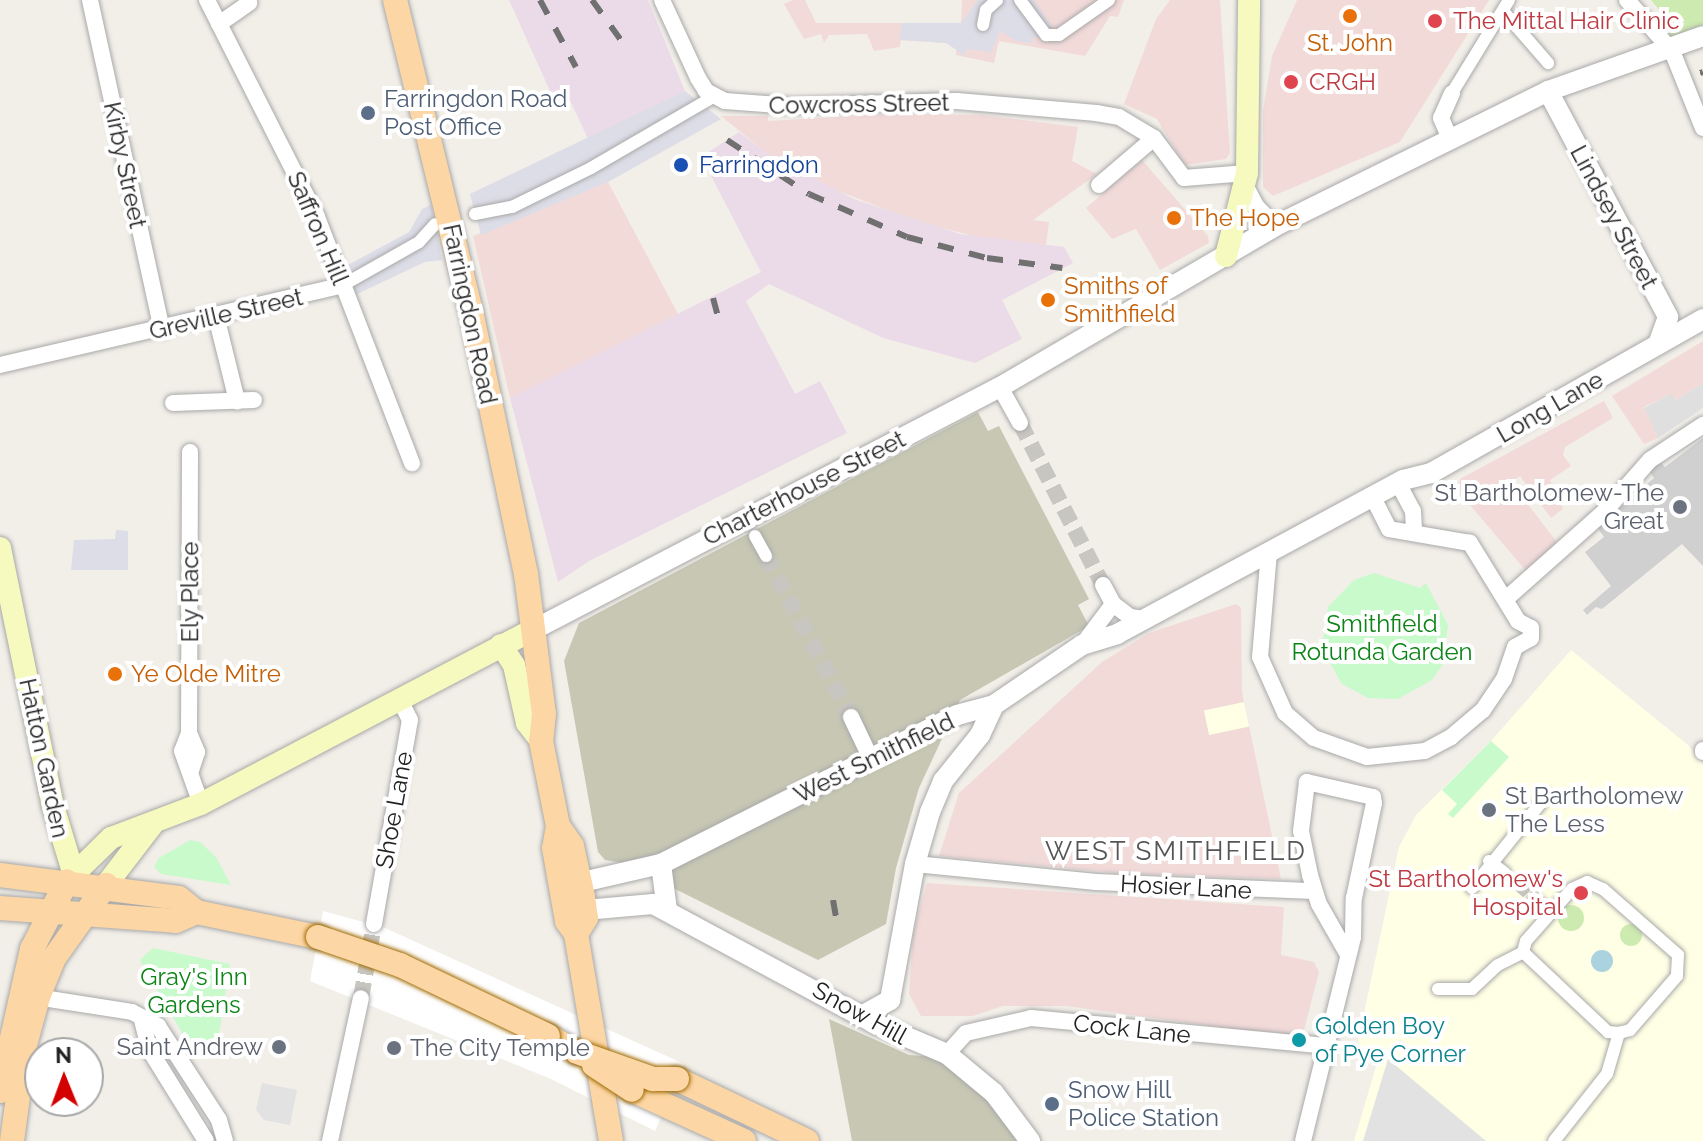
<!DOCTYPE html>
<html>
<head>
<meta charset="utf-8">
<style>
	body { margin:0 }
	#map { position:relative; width:1703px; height:1141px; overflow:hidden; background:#f2efe9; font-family:Raleway,sans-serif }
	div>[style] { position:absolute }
	.residential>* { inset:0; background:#e0dfdf }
	.commercial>* { inset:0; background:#f2dad9 }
	.industrial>* { inset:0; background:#ebdbe8 }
	.education>* { inset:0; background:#ffffe5; transform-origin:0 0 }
	.religious>* { inset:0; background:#d0d0d0 }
	.construction>* { inset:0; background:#c7c7b4 }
	.grass>* { inset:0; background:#cdebb0 }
	.round { border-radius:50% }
	.park>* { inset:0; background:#c8facc }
	.parking>* { inset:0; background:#e2e2e2 }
	.plaza>* { inset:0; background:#dddde8 }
	.water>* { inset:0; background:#aad3df }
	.pier>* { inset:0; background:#fff }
	.pedestrian-tunnel>* { height:12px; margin-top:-6px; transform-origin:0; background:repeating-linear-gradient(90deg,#c8c6c1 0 12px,transparent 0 18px) }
	.minor-tunnel>* { height:16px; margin-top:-8px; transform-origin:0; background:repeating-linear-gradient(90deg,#c8c6c1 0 16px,transparent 0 24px) }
	.roads { filter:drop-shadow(0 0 2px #a9a9a9) drop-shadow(0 0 2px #a9a9a9) }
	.pedestrian>* { height:12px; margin:-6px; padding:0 6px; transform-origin:6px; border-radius:6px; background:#fff }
	.minor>* { height:16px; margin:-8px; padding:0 8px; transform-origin:8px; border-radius:8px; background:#fff }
	.tertiary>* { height:20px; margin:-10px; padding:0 10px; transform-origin:10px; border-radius:10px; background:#fff }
	.secondary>* { height:22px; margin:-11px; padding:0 11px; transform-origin:11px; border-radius:11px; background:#f7fabf }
	.primary>* { height:24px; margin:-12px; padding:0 12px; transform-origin:12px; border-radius:12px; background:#fcd6a4 }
	.rail>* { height:6px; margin-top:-3px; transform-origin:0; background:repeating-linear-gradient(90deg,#707070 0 16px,transparent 0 32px) }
	.bridges { filter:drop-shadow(0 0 2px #a06b00) drop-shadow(0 0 2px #a06b00) }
	.primary-bridge>* { height:24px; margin:-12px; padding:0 12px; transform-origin:12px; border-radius:12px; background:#fcd6a4 }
	.dots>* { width:22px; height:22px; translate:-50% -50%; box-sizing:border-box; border:4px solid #fff; border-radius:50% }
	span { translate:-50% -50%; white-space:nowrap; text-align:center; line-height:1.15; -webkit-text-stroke:8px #fff; paint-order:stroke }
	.health-label { font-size:24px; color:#be3a42 }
	.left { translate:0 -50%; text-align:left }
	.right { translate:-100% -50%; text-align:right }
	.food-label { font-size:24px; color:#c56008 }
	.service-label { font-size:24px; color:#4e5e75 }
	.street-label { font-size:24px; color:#222 }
	.transit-label { font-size:24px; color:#164399 }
	.worship-label { font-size:24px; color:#5b616d }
	.park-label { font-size:24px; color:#0c8416 }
	.culture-label { font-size:24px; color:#0d838f }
	.neighbourhood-label { font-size:26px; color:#555; letter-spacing:2px }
	.north { position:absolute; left:24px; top:1037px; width:80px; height:80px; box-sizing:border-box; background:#fff; border:2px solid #a7a7a7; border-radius:50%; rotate:359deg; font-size:22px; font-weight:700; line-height:32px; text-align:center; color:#222 }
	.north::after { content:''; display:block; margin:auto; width:28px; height:36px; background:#d40000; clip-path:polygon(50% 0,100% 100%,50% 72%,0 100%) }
</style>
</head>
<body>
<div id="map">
	<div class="residential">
		<i style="clip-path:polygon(1703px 383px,1703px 408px,1658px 438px,1644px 408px,1672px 393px,1676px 400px)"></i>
	</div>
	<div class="commercial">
		<i style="clip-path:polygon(793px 0,805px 0,816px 23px,961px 23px,962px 0,1124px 0,1118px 17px,1110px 16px,1085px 56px,999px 41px,994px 63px,956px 55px,956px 47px,946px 43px,901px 40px,900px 47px,874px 51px,867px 34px,829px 35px,824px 43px,821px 34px,804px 39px,784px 4px)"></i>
		<i style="clip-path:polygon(1170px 0,1220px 0,1230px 153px,1226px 159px,1184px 165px,1157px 119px,1124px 104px,1156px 19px)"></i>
		<i style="clip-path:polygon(1297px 0,1489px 0,1400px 142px,1273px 196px,1263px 187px,1263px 111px,1272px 56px)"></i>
		<i style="clip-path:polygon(890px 114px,983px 115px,1078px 127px,1072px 161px,1097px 174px,1033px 220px,1049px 222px,1046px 245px,978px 237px,921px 223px,833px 189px,769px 155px,721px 116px,768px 116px,768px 121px)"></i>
		<i style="clip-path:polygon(1142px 160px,1208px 236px,1209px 243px,1160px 270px,1136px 229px,1112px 239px,1086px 208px)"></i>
		<i style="clip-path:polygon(608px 182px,679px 316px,510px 398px,473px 236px)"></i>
		<i style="clip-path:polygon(1703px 341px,1703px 383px,1676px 400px,1671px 394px,1644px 407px,1658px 438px,1644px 444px,1612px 396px)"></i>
		<i style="clip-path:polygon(1604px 401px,1613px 418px,1565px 447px,1563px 455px,1571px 466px,1550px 480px,1563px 509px,1551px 518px,1520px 476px,1511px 482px,1559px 545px,1528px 573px,1458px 491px,1460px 479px)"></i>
		<i style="clip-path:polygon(1236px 604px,1241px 608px,1242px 692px,1281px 879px,1118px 873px,939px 856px,959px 793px,1102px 662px,1149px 633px)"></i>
		<i style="clip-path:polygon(927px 883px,1284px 907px,1281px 955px,1314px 962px,1319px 972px,1302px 1038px,1066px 1006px,1003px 1006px,973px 1016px,921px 1016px,909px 994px,913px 934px)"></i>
	</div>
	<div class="industrial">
		<i style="clip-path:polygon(509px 0,648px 0,685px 91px,589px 141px,567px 94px,554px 100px)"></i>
		<i style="clip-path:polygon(739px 132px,768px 154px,854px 199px,960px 234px,1064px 247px,1073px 263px,1002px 300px,1022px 339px,975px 363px,883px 338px,769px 284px,746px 301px,795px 394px,820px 381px,847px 433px,589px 561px,558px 582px,510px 398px,761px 272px,708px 170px,714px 167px,707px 153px)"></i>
	</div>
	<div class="education">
		<i style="clip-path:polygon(1571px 650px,1688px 745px,1703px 764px,1703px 1141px,1354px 1141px,1377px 1063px,1355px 1056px,1399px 847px,1416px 815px,1491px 741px)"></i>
		<i style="left:1244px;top:702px;width:25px;height:41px;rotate:78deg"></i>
	</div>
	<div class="religious">
		<i style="clip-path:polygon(1703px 438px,1703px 566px,1682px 544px,1602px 609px,1596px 607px,1587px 615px,1583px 610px,1611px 586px,1585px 552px,1604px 537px,1597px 527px,1654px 478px,1649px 471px,1660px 462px,1665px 467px)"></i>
	</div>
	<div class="construction">
		<i style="clip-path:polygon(978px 412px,988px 431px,999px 426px,1089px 599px,1078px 605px,1089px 626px,960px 700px,919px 788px,896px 868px,886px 924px,818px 960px,623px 863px,605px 860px,598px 852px,564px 661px,579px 623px)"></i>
		<i style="clip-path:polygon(829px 1019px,909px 1055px,937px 1057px,990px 1100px,1018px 1141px,852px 1141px)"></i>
	</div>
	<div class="grass">
		<i style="clip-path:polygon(1651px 0,1703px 0,1703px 25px,1672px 40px,1668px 35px,1675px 29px)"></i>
		<i class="round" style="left:1558px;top:905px;width:26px;height:26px"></i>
		<i class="round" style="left:1620px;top:924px;width:22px;height:22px"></i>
	</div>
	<div class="park">
		<i style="clip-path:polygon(1374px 573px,1420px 588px,1426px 583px,1448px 625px,1443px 664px,1432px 680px,1398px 699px,1368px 698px,1342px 684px,1322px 649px,1328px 607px,1354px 580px)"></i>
		<i style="clip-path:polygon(1491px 741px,1509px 757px,1453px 818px,1448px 814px,1457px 804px,1442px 790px)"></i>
		<i style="clip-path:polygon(190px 840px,200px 842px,216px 857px,231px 885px,161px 874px,154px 867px,159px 858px)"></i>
		<i style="clip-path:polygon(153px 948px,230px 964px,218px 1041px,195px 1055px,140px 960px)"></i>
	</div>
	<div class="parking">
		<i style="clip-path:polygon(1388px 1059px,1486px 1141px,1363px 1141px)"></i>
		<i style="clip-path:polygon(262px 1083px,297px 1090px,290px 1125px,264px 1120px,256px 1110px)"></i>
	</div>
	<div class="plaza">
		<i style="clip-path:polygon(978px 0,1034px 0,1061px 41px,1033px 37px,1032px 43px,1016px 41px,1000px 31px,991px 52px,967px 49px,965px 56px,946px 43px,900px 40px,901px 23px,961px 23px)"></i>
		<i style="clip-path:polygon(685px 91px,721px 119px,608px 182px,481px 235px,470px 194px)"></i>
		<i style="clip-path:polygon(431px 205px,442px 260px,425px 262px,355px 295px,344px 267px,409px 232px,422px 209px)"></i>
		<i style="clip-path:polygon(116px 530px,128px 531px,128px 570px,71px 570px,74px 540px,115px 539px)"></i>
	</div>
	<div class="water">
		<i class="round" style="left:1591px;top:950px;width:22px;height:22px"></i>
	</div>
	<div class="pier">
		<i style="clip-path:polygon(323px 911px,385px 928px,684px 1064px,655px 1131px,551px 1079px,310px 981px)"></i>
	</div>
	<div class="pedestrian-tunnel">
		<i style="left:1505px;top:873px;width:39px;rotate:42deg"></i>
	</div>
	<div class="minor-tunnel">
		<i style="left:1020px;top:423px;width:182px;rotate:62.9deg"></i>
		<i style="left:766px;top:556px;width:182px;rotate:62.2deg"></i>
		<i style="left:361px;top:998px;width:75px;rotate:-80deg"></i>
	</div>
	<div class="roads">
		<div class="pedestrian">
			<i style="left:1020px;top:0;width:44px;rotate:53.4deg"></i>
			<i style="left:1046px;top:35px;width:13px"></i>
			<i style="left:1059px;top:35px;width:61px;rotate:-35deg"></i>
			<i style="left:1503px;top:11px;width:69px;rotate:49.1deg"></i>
			<i style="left:983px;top:25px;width:15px;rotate:-79deg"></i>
			<i style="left:986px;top:10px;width:15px;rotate:-42deg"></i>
			<i style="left:1452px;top:93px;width:109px;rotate:-58.5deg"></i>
			<i style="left:475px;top:214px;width:38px;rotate:-11deg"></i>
			<i style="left:512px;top:207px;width:88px;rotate:-26.3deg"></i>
			<i style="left:591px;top:168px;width:141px;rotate:-30.2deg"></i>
			<i style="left:343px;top:285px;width:87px;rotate:-29.5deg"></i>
			<i style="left:419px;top:242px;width:24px;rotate:-48deg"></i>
			<i style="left:755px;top:536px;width:23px;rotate:61deg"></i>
			<i style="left:1489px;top:861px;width:20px;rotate:37deg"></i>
			<i style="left:1587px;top:882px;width:17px;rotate:24deg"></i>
			<i style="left:1603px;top:889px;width:100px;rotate:41.3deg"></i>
			<i style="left:1678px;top:955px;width:21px;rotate:93deg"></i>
			<i style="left:1677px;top:976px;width:72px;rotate:131deg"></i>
			<i style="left:1630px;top:1030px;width:11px;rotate:165deg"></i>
			<i style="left:1619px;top:1033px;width:11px;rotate:-175deg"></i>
			<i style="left:1608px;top:1032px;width:117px;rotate:-136.7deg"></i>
			<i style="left:1523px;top:952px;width:11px;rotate:-75deg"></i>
			<i style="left:1526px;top:941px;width:69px;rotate:-48.5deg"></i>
			<i style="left:1572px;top:889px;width:17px;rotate:-25deg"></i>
			<i style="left:1472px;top:888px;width:119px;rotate:-51.1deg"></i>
			<i style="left:1534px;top:899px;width:22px;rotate:39deg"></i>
			<i style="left:1438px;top:989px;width:34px"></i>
			<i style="left:1472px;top:989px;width:35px;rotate:-43deg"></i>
			<i style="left:1498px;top:965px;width:28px;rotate:-27deg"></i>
			<i style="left:1554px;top:1141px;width:85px;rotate:-51.7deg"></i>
			<i style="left:1607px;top:1074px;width:43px;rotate:-73.7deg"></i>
		</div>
		<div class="minor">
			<i style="left:90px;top:0;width:338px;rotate:77.7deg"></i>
			<i style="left:207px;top:0;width:243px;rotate:63.1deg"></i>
			<i style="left:317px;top:217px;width:264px;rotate:68.9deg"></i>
			<i style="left:662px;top:0;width:86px;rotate:65.2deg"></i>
			<i style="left:698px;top:78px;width:15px;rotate:58deg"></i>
			<i style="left:706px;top:91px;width:21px;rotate:28deg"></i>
			<i style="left:725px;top:101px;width:67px;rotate:4.3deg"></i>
			<i style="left:792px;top:106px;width:165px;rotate:-1.7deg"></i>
			<i style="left:957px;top:101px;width:140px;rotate:4.9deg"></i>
			<i style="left:1096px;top:113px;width:23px;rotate:10deg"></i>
			<i style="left:1119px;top:117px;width:41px;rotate:31deg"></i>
			<i style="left:1154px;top:138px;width:50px;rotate:53.1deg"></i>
			<i style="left:1184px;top:178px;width:63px;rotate:-4.5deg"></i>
			<i style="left:1627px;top:0;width:68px;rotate:48.6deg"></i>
			<i style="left:1672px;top:51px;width:83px;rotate:68.1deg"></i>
			<i style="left:219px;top:24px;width:37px;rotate:-35deg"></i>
			<i style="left:1450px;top:139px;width:23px;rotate:-113deg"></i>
			<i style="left:1441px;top:118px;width:27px;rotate:-66deg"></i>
			<i style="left:1099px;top:185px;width:72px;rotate:-40.5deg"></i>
			<i style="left:1245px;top:185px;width:24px;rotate:62deg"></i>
			<i style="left:1256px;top:206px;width:28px;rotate:46deg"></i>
			<i style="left:216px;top:316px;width:88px;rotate:76.1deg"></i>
			<i style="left:0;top:365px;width:352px;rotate:-13.1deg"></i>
			<i style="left:1000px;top:387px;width:41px;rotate:60.9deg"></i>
			<i style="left:173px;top:403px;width:81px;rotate:-2.1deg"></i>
			<i style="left:190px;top:452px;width:281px;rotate:90.2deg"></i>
			<i style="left:189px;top:733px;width:19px;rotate:111deg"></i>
			<i style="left:182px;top:751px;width:56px;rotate:70.3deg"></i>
			<i style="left:1398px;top:483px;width:32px;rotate:62deg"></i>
			<i style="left:1413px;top:511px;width:20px;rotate:87deg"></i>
			<i style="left:1269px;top:552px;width:105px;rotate:94.9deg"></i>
			<i style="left:1260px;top:657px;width:61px;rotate:65.9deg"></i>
			<i style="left:1285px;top:713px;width:38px;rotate:41deg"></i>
			<i style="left:1314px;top:738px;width:56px;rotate:19.7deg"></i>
			<i style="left:1367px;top:757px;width:58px;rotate:-5.9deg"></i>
			<i style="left:1425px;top:751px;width:30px;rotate:-28deg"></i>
			<i style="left:1451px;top:737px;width:42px;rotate:-40.2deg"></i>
			<i style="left:1483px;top:710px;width:37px;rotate:-56deg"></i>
			<i style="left:1504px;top:679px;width:34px;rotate:-71deg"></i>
			<i style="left:1515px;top:647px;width:18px;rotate:-29deg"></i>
			<i style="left:1531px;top:638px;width:10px;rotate:-90deg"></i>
			<i style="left:1531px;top:628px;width:15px;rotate:-152deg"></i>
			<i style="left:1518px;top:621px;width:92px;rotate:-121.6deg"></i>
			<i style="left:1470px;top:543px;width:82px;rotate:-170.2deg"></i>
			<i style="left:1389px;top:529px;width:35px;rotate:-117deg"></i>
			<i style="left:1103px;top:585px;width:21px;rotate:62deg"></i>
			<i style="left:1113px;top:604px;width:21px;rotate:37deg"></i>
			<i style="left:1130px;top:617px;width:14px;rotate:8deg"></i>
			<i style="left:1507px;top:598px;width:131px;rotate:-41.6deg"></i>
			<i style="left:1605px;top:511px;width:68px;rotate:-48.6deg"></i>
			<i style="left:1650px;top:460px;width:64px;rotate:-33.4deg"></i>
			<i style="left:1083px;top:644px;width:50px;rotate:-53.1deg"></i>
			<i style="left:851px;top:717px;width:47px;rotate:64.5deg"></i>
			<i style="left:189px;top:733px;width:21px;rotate:67deg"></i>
			<i style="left:197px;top:752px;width:19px;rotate:108deg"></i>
			<i style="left:1703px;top:750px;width:2px;rotate:90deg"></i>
			<i style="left:915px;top:864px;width:182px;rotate:5.7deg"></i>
			<i style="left:1096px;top:882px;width:218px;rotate:2.4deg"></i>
			<i style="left:374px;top:924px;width:207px;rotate:-80deg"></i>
			<i style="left:410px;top:720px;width:25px;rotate:-117deg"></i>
			<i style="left:30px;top:996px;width:103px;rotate:8.9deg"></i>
			<i style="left:132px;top:1012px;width:30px;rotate:28deg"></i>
			<i style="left:158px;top:1026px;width:112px;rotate:57deg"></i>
			<i style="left:219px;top:1120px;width:22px;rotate:74deg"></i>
			<i style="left:142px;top:1020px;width:30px;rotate:76deg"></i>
			<i style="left:149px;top:1049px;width:108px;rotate:58.2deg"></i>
			<i style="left:947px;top:1054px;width:28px;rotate:-48deg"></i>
			<i style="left:966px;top:1033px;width:67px;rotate:-13deg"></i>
			<i style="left:1031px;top:1018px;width:299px;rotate:5.4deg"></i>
			<i style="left:330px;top:1141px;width:146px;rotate:-77.8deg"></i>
			<i style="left:1303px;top:1141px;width:210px;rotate:-76.2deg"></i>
			<i style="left:1353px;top:937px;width:39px;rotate:-89deg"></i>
			<i style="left:1354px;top:898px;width:97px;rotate:-78.1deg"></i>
			<i style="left:1374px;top:803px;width:6px;rotate:-99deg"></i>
			<i style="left:1373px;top:797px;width:68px;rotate:-167.2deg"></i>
			<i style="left:1307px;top:782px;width:49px;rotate:97deg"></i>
			<i style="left:1301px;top:831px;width:45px;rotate:78.4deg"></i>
			<i style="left:1310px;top:875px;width:30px;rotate:73deg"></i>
			<i style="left:1319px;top:904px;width:56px;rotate:60.3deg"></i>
		</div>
		<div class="tertiary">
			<i style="left:1548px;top:91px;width:256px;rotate:62deg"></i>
			<i style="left:1668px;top:317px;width:29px;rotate:110deg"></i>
			<i style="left:533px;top:630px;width:526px;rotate:-27.49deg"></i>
			<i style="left:1000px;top:387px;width:319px;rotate:-30.3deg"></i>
			<i style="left:1275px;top:226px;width:305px;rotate:-26.3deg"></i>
			<i style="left:1548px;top:91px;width:164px;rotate:-19.5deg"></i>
			<i style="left:661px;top:864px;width:46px;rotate:82.6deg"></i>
			<i style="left:565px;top:886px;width:98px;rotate:-12.9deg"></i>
			<i style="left:661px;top:864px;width:331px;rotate:-26.7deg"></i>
			<i style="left:957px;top:715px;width:38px;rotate:-15deg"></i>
			<i style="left:994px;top:705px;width:107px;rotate:-34.3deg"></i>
			<i style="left:1082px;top:645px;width:37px;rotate:-17deg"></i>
			<i style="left:1117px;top:634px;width:325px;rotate:-28.3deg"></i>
			<i style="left:1403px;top:480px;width:29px;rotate:-14deg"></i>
			<i style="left:1431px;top:473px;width:313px;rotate:-29.5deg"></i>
			<i style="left:572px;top:903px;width:15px;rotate:28deg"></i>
			<i style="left:585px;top:910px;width:68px;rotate:-5deg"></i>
			<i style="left:653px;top:904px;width:253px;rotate:28.3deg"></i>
			<i style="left:876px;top:1024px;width:77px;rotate:22.9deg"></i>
			<i style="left:947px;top:1054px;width:61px;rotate:39.7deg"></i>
			<i style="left:994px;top:1093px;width:60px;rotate:53.1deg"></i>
			<i style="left:865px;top:1014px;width:29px;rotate:-29deg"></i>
			<i style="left:890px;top:1000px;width:138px;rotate:-79.6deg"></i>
			<i style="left:915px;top:864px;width:54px;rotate:-73.9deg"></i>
			<i style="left:930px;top:812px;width:34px;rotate:-67deg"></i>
			<i style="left:943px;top:781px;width:59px;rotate:-51.2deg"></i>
			<i style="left:980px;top:735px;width:33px;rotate:-65deg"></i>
		</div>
		<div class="secondary">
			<i style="left:1226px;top:256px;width:86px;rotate:-75.8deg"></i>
			<i style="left:1247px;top:173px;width:173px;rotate:-89.3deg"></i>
			<i style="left:0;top:548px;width:263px;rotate:78.4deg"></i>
			<i style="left:53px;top:806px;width:69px;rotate:73.1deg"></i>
			<i style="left:501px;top:645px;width:24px;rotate:57deg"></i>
			<i style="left:514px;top:665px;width:59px;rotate:77.4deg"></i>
			<i style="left:527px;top:723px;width:23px;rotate:52deg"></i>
			<i style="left:67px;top:881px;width:62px;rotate:-44.3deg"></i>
			<i style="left:111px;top:838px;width:96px;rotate:-20.7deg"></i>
			<i style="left:201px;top:804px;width:375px;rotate:-27.7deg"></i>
			<i style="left:106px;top:885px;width:76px;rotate:-52.5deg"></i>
		</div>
		<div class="primary">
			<i style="left:395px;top:0;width:320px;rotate:76.3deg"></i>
			<i style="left:471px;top:311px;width:269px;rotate:78.2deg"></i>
			<i style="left:526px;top:574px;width:141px;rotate:82.7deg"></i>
			<i style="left:544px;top:714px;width:27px;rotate:96deg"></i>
			<i style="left:541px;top:741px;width:87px;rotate:78.7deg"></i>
			<i style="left:558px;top:826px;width:22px;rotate:100deg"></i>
			<i style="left:554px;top:848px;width:74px;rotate:79.9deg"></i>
			<i style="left:567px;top:921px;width:16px;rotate:55deg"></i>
			<i style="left:576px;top:934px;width:210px;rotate:80.4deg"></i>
			<i style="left:558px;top:826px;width:24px;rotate:55deg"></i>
			<i style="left:572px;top:846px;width:52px;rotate:77.8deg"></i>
			<i style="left:583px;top:897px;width:21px;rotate:82deg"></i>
			<i style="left:586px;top:918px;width:19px;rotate:122deg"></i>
			<i style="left:0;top:875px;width:180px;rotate:7.3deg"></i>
			<i style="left:179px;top:898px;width:22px;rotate:39deg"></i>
			<i style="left:196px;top:912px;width:125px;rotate:11.6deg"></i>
			<i style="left:0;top:908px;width:176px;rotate:4.2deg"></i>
			<i style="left:176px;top:921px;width:22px;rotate:-24deg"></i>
			<i style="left:548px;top:1036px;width:33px;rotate:29deg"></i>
			<i style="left:677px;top:1079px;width:144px;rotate:25.5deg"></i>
			<i style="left:632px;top:1090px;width:123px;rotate:24.5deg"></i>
			<i style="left:0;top:1091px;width:146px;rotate:-77.3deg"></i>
			<i style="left:32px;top:949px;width:76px;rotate:-62.8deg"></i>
			<i style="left:12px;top:1141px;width:97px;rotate:-82.3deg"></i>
			<i style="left:25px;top:1045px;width:50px;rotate:-74.8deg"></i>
			<i style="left:38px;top:997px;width:42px;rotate:-67.7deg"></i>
			<i style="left:54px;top:958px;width:90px;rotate:-54.5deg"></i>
		</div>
	</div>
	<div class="rail">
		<i style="left:540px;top:0;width:76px;rotate:61.8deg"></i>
		<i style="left:592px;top:0;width:53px;rotate:54.2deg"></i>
		<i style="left:1700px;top:73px;width:3px;rotate:-18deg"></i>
		<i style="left:727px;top:140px;width:98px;rotate:33.4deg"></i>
		<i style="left:809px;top:194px;width:107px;rotate:23.7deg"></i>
		<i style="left:907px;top:237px;width:83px;rotate:14.7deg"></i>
		<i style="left:987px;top:258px;width:76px;rotate:7.6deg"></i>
		<i style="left:713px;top:298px;width:23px;rotate:75deg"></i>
		<i style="left:833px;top:900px;width:23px;rotate:80deg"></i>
	</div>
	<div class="bridges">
		<div class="primary-bridge">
			<i style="left:318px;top:937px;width:87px;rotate:18.9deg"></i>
			<i style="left:400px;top:965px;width:164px;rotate:25.6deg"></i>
			<i style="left:577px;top:1052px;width:81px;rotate:19.6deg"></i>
			<i style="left:653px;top:1079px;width:24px"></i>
			<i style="left:594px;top:1065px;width:45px;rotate:33.3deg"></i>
		</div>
	</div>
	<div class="dots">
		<i style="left:1350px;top:16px;background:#e8710a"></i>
		<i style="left:1435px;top:21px;background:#e0444e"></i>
		<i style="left:1291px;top:82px;background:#e0444e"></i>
		<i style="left:368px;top:113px;background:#5c6f8a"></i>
		<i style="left:681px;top:165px;background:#1a4fb4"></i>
		<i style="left:1174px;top:218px;background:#e8710a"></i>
		<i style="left:1048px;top:300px;background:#e8710a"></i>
		<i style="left:1680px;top:507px;background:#6b7280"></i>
		<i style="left:115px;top:674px;background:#e8710a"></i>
		<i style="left:1489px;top:810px;background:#6b7280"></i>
		<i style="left:1581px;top:893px;background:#e0444e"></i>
		<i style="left:1299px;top:1040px;background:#0f9aa8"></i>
		<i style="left:279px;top:1047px;background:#6b7280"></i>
		<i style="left:394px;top:1048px;background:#6b7280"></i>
		<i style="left:1052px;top:1104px;background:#5c6f8a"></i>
	</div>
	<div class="health-label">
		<span class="left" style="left:1453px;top:21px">The Mittal Hair Clinic</span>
		<span class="left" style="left:1309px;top:82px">CRGH</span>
		<span class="right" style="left:1563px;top:893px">St Bartholomew's<br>Hospital</span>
	</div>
	<div class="food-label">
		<span style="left:1350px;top:43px">St. John</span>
		<span class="left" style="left:1190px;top:218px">The Hope</span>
		<span class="left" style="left:1064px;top:300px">Smiths of<br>Smithfield</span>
		<span class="left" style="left:131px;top:674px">Ye Olde Mitre</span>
	</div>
	<div class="service-label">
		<span class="left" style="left:384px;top:113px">Farringdon Road<br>Post Office</span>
		<span class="left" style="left:1068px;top:1104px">Snow Hill<br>Police Station</span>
	</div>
	<div class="street-label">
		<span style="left:859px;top:104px;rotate:-1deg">Cowcross Street</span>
		<span style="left:125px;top:165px;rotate:78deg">Kirby Street</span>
		<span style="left:1614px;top:217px;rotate:62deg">Lindsey Street</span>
		<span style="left:318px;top:228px;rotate:67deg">Saffron Hill</span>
		<span style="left:226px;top:314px;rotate:-13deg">Greville Street</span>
		<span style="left:470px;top:314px;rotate:78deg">Farringdon Road</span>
		<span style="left:1550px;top:407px;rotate:-30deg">Long Lane</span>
		<span style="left:804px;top:488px;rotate:-27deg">Charterhouse Street</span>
		<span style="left:190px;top:592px;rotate:-90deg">Ely Place</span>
		<span style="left:44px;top:758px;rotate:78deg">Hatton Garden</span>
		<span style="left:874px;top:758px;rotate:-26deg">West Smithfield</span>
		<span style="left:394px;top:810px;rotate:-80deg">Shoe Lane</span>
		<span style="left:1186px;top:887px;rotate:3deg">Hosier Lane</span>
		<span style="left:860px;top:1013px;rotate:29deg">Snow Hill</span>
		<span style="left:1132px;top:1029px;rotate:6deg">Cock Lane</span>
	</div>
	<div class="transit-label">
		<span class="left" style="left:699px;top:165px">Farringdon</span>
	</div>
	<div class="worship-label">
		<span class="right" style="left:1664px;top:507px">St Bartholomew-The<br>Great</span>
		<span class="left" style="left:1505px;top:810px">St Bartholomew<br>The Less</span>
		<span class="right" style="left:263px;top:1047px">Saint Andrew</span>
		<span class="left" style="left:410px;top:1048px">The City Temple</span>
	</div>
	<div class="park-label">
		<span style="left:1382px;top:638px">Smithfield<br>Rotunda Garden</span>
		<span style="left:194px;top:991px">Gray's Inn<br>Gardens</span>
	</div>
	<div class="culture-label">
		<span class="left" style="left:1315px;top:1040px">Golden Boy<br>of Pye Corner</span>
	</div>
	<div class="neighbourhood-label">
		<span style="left:1176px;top:852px">WEST SMITHFIELD</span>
	</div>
	<div class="north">N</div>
</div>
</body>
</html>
